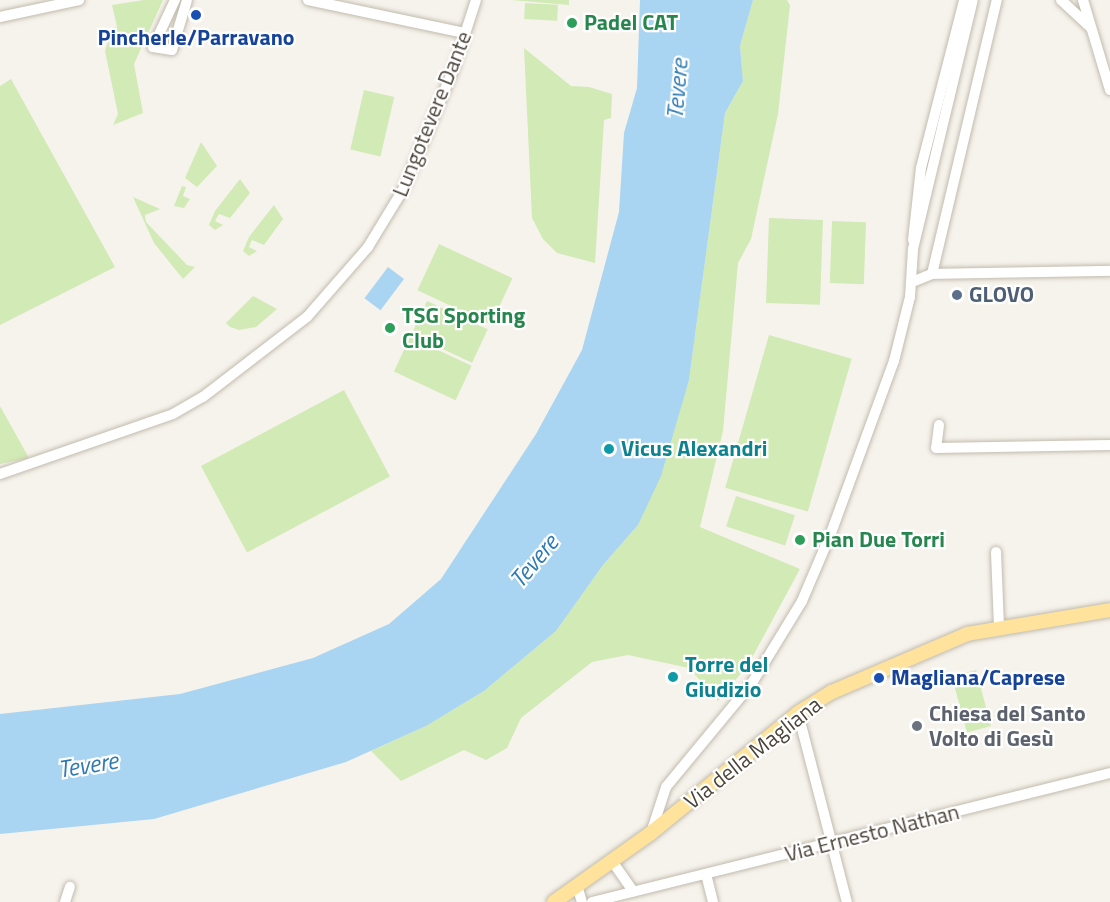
<!DOCTYPE html>
<html>
<head>
<meta charset="utf-8">
<style>
	body { margin:0 }
	#map { position:relative; width:1110px; height:902px; overflow:hidden; background:#f6f3ec; font-family:"Titillium Web",sans-serif }
	div>[style] { position:absolute }
	.green>* { inset:0; background:#d2eab5; transform-origin:0 0 }
	.water>* { inset:0; background:#a9d4f2; transform-origin:0 0 }
	.roads { filter:drop-shadow(0 0 2px #c2bbae) drop-shadow(0 0 2px #c2bbae) }
	.minor>* { height:10px; margin:-5px; padding:0 5px; transform-origin:5px; border-radius:5px; background:#fff }
	.major>* { height:14px; margin:-7px; padding:0 7px; transform-origin:7px; border-radius:7px; background:#ffe39c }
	.dots>* { width:16px; height:16px; translate:-50% -50%; box-sizing:border-box; border:3px solid #fff; border-radius:50% }
	span { translate:-50% -50%; white-space:nowrap; text-align:center; line-height:1.15; -webkit-text-stroke:4.5px #fff; paint-order:stroke }
	.leisure-label { font-size:22px; color:#27864d; font-weight:700 }
	.left { translate:0 -50%; text-align:left }
	.transit-label { font-size:22px; color:#164399; font-weight:700 }
	.street-label { font-size:22px; color:#4b4439 }
	.service-label { font-size:22px; color:#4e5e75; font-weight:700 }
	.culture-label { font-size:22px; color:#0d838f; font-weight:700 }
	.worship-label { font-size:22px; color:#5b616d; font-weight:700 }
	.water-label { font-size:24px; color:#2e7ab2; font-style:italic }
</style>
</head>
<body>
<div id="map">
	<div class="green">
		<i style="clip-path:polygon(144px 0,163px 0,134px 64px,143px 113px,113px 125px,118px 114px,105px 51px,112px 28px,117px 27px,112px 5px)"></i>
		<i style="clip-path:polygon(511px 0,569px 0,569px 5px)"></i>
		<i style="clip-path:polygon(753px 0,787px 0,790px 5px,778px 114px,751px 239px,738px 263px,723px 431px,700px 527px,800px 569px,748px 665px,718px 701px,689px 668px,628px 655px,592px 662px,521px 718px,507px 748px,486px 760px,464px 750px,401px 781px,371px 751px,426px 726px,484px 691px,556px 631px,603px 565px,638px 525px,689px 380px,725px 113px,743px 81px,740px 46px)"></i>
		<i style="left:525px;top:3px;width:33px;height:16px;rotate:3deg"></i>
		<i style="clip-path:polygon(524px 48px,571px 86px,589px 87px,612px 94px,611px 118px,604px 120px,595px 263px,557px 253px,543px 239px,532px 218px)"></i>
		<i style="clip-path:polygon(11px 79px,115px 267px,0 325px,0 86px)"></i>
		<i style="left:364px;top:90px;width:31px;height:61px;rotate:13deg"></i>
		<i style="clip-path:polygon(201px 142px,217px 166px,197px 187px,185px 178px)"></i>
		<i style="clip-path:polygon(240px 179px,250px 193px,230px 218px,219px 214px,215px 221px,223px 225px,215px 230px,209px 225px,215px 211px)"></i>
		<i style="clip-path:polygon(182px 186px,186px 187px,183px 196px,190px 199px,184px 208px,174px 206px)"></i>
		<i style="clip-path:polygon(133px 197px,160px 209px,145px 215px,146px 222px,187px 265px,195px 267px,183px 279px,154px 243px)"></i>
		<i style="clip-path:polygon(274px 205px,283px 219px,264px 245px,252px 240px,249px 247px,257px 251px,249px 256px,243px 251px,249px 237px)"></i>
		<i style="left:769px;top:218px;width:54px;height:85px;rotate:2deg"></i>
		<i style="left:832px;top:221px;width:34px;height:62px;rotate:2deg"></i>
		<i style="left:439px;top:244px;width:81px;height:51px;rotate:25deg"></i>
		<i style="clip-path:polygon(253px 296px,277px 309px,256px 327px,239px 330px,230px 327px,226px 323px)"></i>
		<i style="left:427px;top:301px;width:67px;height:37px;rotate:25deg"></i>
		<i style="left:769px;top:335px;width:86px;height:159px;rotate:16deg"></i>
		<i style="left:410px;top:337px;width:68px;height:38px;rotate:25deg"></i>
		<i style="left:344px;top:390px;width:98px;height:162px;rotate:62deg"></i>
		<i style="clip-path:polygon(0 406px,29px 458px,0 464px)"></i>
		<i style="left:736px;top:496px;width:62px;height:32px;rotate:18deg"></i>
		<i style="left:976px;top:670px;width:58px;height:25px;rotate:75deg"></i>
	</div>
	<div class="water">
		<i style="clip-path:polygon(640px 0,753px 0,740px 46px,743px 81px,725px 113px,689px 380px,661px 476px,638px 525px,603px 565px,556px 631px,484px 691px,426px 726px,346px 762px,154px 819px,0 834px,0 714px,180px 694px,313px 658px,389px 624px,441px 579px,536px 434px,582px 350px,619px 212px,624px 133px,637px 88px)"></i>
		<i style="left:388px;top:267px;width:20px;height:39px;rotate:37deg"></i>
	</div>
	<div class="roads">
		<div class="minor">
			<i style="left:175px;top:0;width:52px;rotate:115.1deg"></i>
			<i style="left:153px;top:47px;width:19px;rotate:9deg"></i>
			<i style="left:172px;top:50px;width:52px;rotate:-73.3deg"></i>
			<i style="left:308px;top:0;width:160px;rotate:11.9deg"></i>
			<i style="left:1061px;top:0;width:41px;rotate:43deg"></i>
			<i style="left:1083px;top:0;width:94px;rotate:73.3deg"></i>
			<i style="left:0;top:17px;width:81px;rotate:-12.1deg"></i>
			<i style="left:913px;top:240px;width:72px;rotate:-83.7deg"></i>
			<i style="left:921px;top:168px;width:173px;rotate:-75.6deg"></i>
			<i style="left:932px;top:274px;width:282px;rotate:-76.7deg"></i>
			<i style="left:912px;top:282px;width:22px;rotate:-22deg"></i>
			<i style="left:932px;top:274px;width:178px;rotate:-1deg"></i>
			<i style="left:939px;top:425px;width:23px;rotate:97deg"></i>
			<i style="left:936px;top:448px;width:174px;rotate:-1deg"></i>
			<i style="left:0;top:474px;width:183px;rotate:-19.1deg"></i>
			<i style="left:173px;top:414px;width:34px;rotate:-30deg"></i>
			<i style="left:203px;top:397px;width:131px;rotate:-37.6deg"></i>
			<i style="left:307px;top:317px;width:93px;rotate:-48.9deg"></i>
			<i style="left:368px;top:247px;width:69px;rotate:-58.6deg"></i>
			<i style="left:404px;top:188px;width:130px;rotate:-67.4deg"></i>
			<i style="left:454px;top:68px;width:71px;rotate:-72.1deg"></i>
			<i style="left:996px;top:552px;width:74px;rotate:87.7deg"></i>
			<i style="left:798px;top:713px;width:195px;rotate:75.5deg"></i>
			<i style="left:651px;top:833px;width:48px;rotate:-71.9deg"></i>
			<i style="left:666px;top:787px;width:135px;rotate:-50.4deg"></i>
			<i style="left:752px;top:683px;width:96px;rotate:-58.6deg"></i>
			<i style="left:802px;top:601px;width:74px;rotate:-66.9deg"></i>
			<i style="left:831px;top:533px;width:183px;rotate:-69.9deg"></i>
			<i style="left:894px;top:361px;width:66px;rotate:-76deg"></i>
			<i style="left:910px;top:297px;width:48px;rotate:-86.4deg"></i>
			<i style="left:913px;top:249px;width:256px;rotate:-76.5deg"></i>
			<i style="left:612px;top:861px;width:37px;rotate:55deg"></i>
			<i style="left:706px;top:874px;width:29px;rotate:76deg"></i>
			<i style="left:577px;top:885px;width:18px;rotate:74deg"></i>
			<i style="left:65px;top:902px;width:16px;rotate:-72deg"></i>
			<i style="left:592px;top:902px;width:534px;rotate:-13.98deg"></i>
		</div>
		<div class="major">
			<i style="left:554px;top:902px;width:119px;rotate:-35.4deg"></i>
			<i style="left:651px;top:833px;width:190px;rotate:-39.2deg"></i>
			<i style="left:798px;top:713px;width:40px;rotate:-32deg"></i>
			<i style="left:832px;top:692px;width:147px;rotate:-23.2deg"></i>
			<i style="left:967px;top:634px;width:145px;rotate:-9.5deg"></i>
		</div>
	</div>
	<div class="dots">
		<i style="left:196px;top:15px;background:#1a4fb4"></i>
		<i style="left:572px;top:23px;background:#2e9e5b"></i>
		<i style="left:957px;top:295px;background:#5c6f8a"></i>
		<i style="left:390px;top:328px;background:#2e9e5b"></i>
		<i style="left:609px;top:449px;background:#0f9aa8"></i>
		<i style="left:800px;top:540px;background:#2e9e5b"></i>
		<i style="left:673px;top:677px;background:#0f9aa8"></i>
		<i style="left:879px;top:678px;background:#1a4fb4"></i>
		<i style="left:917px;top:726px;background:#6b7280"></i>
	</div>
	<div class="leisure-label">
		<span class="left" style="left:584px;top:23px">Padel CAT</span>
		<span class="left" style="left:402px;top:328px">TSG Sporting<br>Club</span>
		<span class="left" style="left:812px;top:540px">Pian Due Torri</span>
	</div>
	<div class="transit-label">
		<span style="left:196px;top:38px">Pincherle/Parravano</span>
		<span class="left" style="left:891px;top:678px">Magliana/Caprese</span>
	</div>
	<div class="street-label">
		<span style="left:432px;top:114px;rotate:-68deg">Lungotevere Dante</span>
		<span style="left:753px;top:753px;rotate:-38deg">Via della Magliana</span>
		<span style="left:872px;top:833px;rotate:-14deg">Via Ernesto Nathan</span>
	</div>
	<div class="service-label">
		<span class="left" style="left:969px;top:295px">GLOVO</span>
	</div>
	<div class="culture-label">
		<span class="left" style="left:621px;top:449px">Vicus Alexandri</span>
		<span class="left" style="left:685px;top:677px">Torre del<br>Giudizio</span>
	</div>
	<div class="worship-label">
		<span class="left" style="left:929px;top:726px">Chiesa del Santo<br>Volto di Gesù</span>
	</div>
	<div class="water-label">
		<span style="left:677px;top:89px;rotate:-85deg">Tevere</span>
		<span style="left:534px;top:561px;rotate:-50deg">Tevere</span>
		<span style="left:88px;top:765px;rotate:-9deg">Tevere</span>
	</div>
</div>
</body>
</html>
